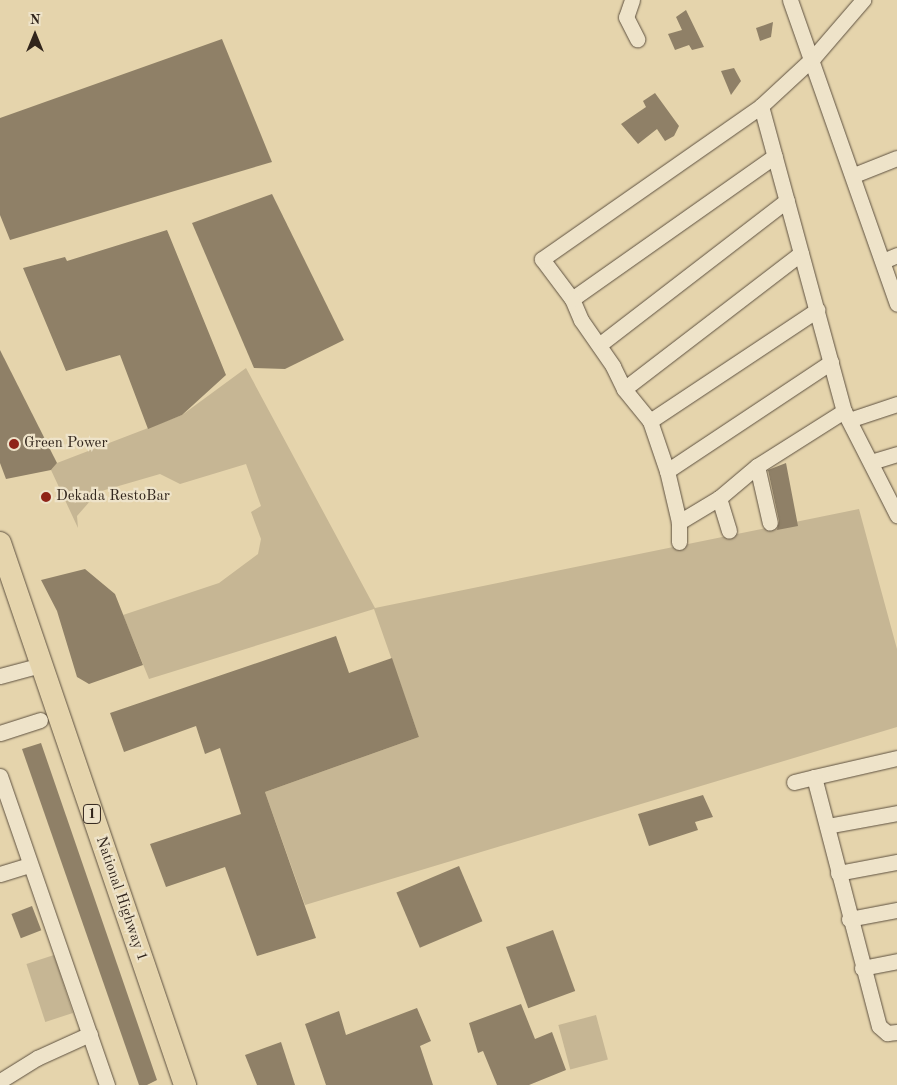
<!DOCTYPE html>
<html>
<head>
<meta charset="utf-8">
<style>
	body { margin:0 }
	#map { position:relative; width:897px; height:1085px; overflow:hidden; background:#e5d4ac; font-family:"Old Standard TT",serif }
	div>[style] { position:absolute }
	.green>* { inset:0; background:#c6b694; transform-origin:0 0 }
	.building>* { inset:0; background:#8f8067; transform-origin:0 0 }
	.roads { filter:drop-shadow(0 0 1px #5e5140) drop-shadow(0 0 1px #5e5140) }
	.minor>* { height:15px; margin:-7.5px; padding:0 7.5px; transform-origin:7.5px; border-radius:7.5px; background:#eee3c9 }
	.highway>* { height:22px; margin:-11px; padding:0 11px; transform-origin:11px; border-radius:11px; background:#e5d4ac }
	.dots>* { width:14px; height:14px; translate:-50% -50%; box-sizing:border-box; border:2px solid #eee3c9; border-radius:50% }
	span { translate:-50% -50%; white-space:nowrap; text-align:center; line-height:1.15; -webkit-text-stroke:4.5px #eee3c9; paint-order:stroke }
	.shield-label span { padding:1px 4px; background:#eee3c9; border:1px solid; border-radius:4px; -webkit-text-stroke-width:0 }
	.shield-label { font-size:14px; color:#31251c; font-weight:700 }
	.poi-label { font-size:15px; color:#31251c }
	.left { translate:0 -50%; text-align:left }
	.street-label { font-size:15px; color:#31251c }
	.north { position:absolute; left:10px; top:10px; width:50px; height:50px; -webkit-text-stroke:4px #eee3c9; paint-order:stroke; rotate:0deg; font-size:14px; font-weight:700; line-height:20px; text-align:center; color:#31251c }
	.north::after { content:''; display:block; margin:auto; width:18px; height:22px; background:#31251c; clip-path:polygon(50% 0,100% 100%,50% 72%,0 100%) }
</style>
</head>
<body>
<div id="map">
	<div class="green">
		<i style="clip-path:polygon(246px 368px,375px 608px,859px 509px,897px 649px,897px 727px,305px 905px,265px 792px,419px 737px,374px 609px,149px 679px,123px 615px,219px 583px,258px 554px,261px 539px,251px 512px,261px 506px,246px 464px,180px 484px,160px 474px,98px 492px,77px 516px,78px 528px,51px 470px,57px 463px,182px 415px)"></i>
		<i style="left:54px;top:955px;width:61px;height:29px;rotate:72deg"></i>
		<i style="left:596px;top:1015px;width:46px;height:39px;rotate:75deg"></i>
	</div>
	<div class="building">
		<i style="clip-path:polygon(686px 10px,704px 47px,692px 50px,689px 45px,675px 50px,668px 34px,682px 30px,676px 17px)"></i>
		<i style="clip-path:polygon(773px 22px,771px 37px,760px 41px,756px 28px)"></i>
		<i style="clip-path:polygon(222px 39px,272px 162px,10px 240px,0 215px,0 118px)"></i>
		<i style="clip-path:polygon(734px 68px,741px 81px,731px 95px,721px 71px)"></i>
		<i style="clip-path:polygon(655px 93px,679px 126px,674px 136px,665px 141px,657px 129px,638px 144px,621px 124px,646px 107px,643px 101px)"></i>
		<i style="clip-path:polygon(272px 194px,344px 340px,285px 369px,254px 368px,192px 223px)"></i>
		<i style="clip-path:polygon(167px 230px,226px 375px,182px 415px,148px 429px,120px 355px,66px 371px,23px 268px,65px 257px,67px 261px)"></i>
		<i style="clip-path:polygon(0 350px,57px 463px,51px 470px,6px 479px,0 463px)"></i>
		<i style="clip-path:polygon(786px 463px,798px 526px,777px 530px,779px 521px,768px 470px)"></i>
		<i style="clip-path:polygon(85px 569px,115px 594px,143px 665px,89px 684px,77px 677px,57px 611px,41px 580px)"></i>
		<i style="clip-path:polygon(336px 636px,349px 673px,392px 658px,419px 737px,265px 792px,316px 938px,257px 956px,225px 867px,166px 887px,150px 844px,241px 814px,220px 748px,205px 754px,196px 726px,124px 752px,110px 713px)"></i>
		<i style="clip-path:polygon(41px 743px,157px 1080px,147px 1085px,139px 1085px,22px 749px)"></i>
		<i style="clip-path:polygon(703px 795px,713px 817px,695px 822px,698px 830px,649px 846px,638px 814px)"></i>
		<i style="left:459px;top:866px;width:60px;height:68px;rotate:67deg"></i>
		<i style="left:32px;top:906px;width:26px;height:22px;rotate:69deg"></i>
		<i style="left:553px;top:930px;width:65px;height:50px;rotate:70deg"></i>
		<i style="clip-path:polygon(521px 1004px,535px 1039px,552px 1032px,566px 1070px,529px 1085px,497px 1085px,483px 1051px,478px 1053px,469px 1023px)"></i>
		<i style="clip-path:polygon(417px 1008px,431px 1041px,420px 1046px,433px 1085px,326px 1085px,305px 1024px,339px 1011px,346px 1035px)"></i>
		<i style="clip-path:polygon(281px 1042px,295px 1085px,257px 1085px,245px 1055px)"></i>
	</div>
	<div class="roads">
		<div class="minor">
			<i style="left:632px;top:0;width:18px;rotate:109deg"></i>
			<i style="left:626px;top:17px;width:25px;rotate:63deg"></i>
			<i style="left:790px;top:0;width:322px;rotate:70.6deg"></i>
			<i style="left:761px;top:106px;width:316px;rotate:74.8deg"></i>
			<i style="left:844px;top:411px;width:117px;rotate:63deg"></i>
			<i style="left:854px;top:175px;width:46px;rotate:-21.6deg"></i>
			<i style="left:883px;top:261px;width:15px;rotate:-23deg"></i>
			<i style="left:572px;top:299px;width:248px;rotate:-35.2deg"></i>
			<i style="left:599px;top:345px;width:237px;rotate:-37.6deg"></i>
			<i style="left:624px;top:389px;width:223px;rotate:-37.5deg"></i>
			<i style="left:844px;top:411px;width:103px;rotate:147.7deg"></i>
			<i style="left:757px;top:466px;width:50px;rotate:139.9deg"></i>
			<i style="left:719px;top:498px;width:47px;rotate:149deg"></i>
			<i style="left:679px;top:522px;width:52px;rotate:-103.2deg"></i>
			<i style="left:667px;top:471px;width:53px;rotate:-108.8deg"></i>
			<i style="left:650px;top:421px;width:41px;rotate:-129.1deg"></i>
			<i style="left:624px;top:389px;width:25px;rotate:-116deg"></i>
			<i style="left:613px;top:366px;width:56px;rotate:-124.8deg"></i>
			<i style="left:581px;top:320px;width:23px;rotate:-113deg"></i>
			<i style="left:572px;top:299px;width:50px;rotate:-126.9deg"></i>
			<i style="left:542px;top:259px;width:267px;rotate:-34.9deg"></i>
			<i style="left:761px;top:106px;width:71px;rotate:-42.7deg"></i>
			<i style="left:813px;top:58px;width:77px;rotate:-49.2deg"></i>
			<i style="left:849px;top:420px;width:51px;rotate:-18.4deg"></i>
			<i style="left:650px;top:421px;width:201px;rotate:-33.6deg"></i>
			<i style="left:871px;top:462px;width:27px;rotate:-17deg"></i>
			<i style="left:757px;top:466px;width:58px;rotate:77.2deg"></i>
			<i style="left:667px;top:471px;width:197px;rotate:-33.6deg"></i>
			<i style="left:719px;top:498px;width:34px;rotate:73deg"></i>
			<i style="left:679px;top:522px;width:20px;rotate:90deg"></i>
			<i style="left:0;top:676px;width:42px;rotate:-15deg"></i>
			<i style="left:0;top:733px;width:42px;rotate:-18deg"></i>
			<i style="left:0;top:776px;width:327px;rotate:70.9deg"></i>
			<i style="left:814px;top:777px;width:85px;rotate:-12.9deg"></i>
			<i style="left:794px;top:782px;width:21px;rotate:-14deg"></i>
			<i style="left:814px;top:777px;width:257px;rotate:75.4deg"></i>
			<i style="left:879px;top:1026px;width:11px;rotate:41deg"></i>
			<i style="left:887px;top:1033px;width:10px;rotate:-6deg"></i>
			<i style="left:827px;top:826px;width:71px;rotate:-10.5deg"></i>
			<i style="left:838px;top:873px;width:60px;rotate:-10.6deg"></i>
			<i style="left:0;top:874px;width:31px;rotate:-17deg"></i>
			<i style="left:849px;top:919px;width:49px;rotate:-10.6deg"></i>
			<i style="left:862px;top:968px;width:36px;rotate:-11deg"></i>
			<i style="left:0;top:1081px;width:44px;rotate:-31.9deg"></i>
			<i style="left:37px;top:1058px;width:58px;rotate:-24.4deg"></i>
		</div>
		<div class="highway">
			<i style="left:0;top:543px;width:573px;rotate:71.15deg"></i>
		</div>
	</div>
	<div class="dots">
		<i style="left:14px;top:444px;background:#8f2418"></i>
		<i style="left:46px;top:497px;background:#8f2418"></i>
	</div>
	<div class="shield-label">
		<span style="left:92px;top:814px">1</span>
	</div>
	<div class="poi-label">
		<span class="left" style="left:24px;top:444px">Green Power</span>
		<span class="left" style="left:56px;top:497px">Dekada RestoBar</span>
	</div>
	<div class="street-label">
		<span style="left:121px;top:899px;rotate:71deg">National Highway 1</span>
	</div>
	<div class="north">N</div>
</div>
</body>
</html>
